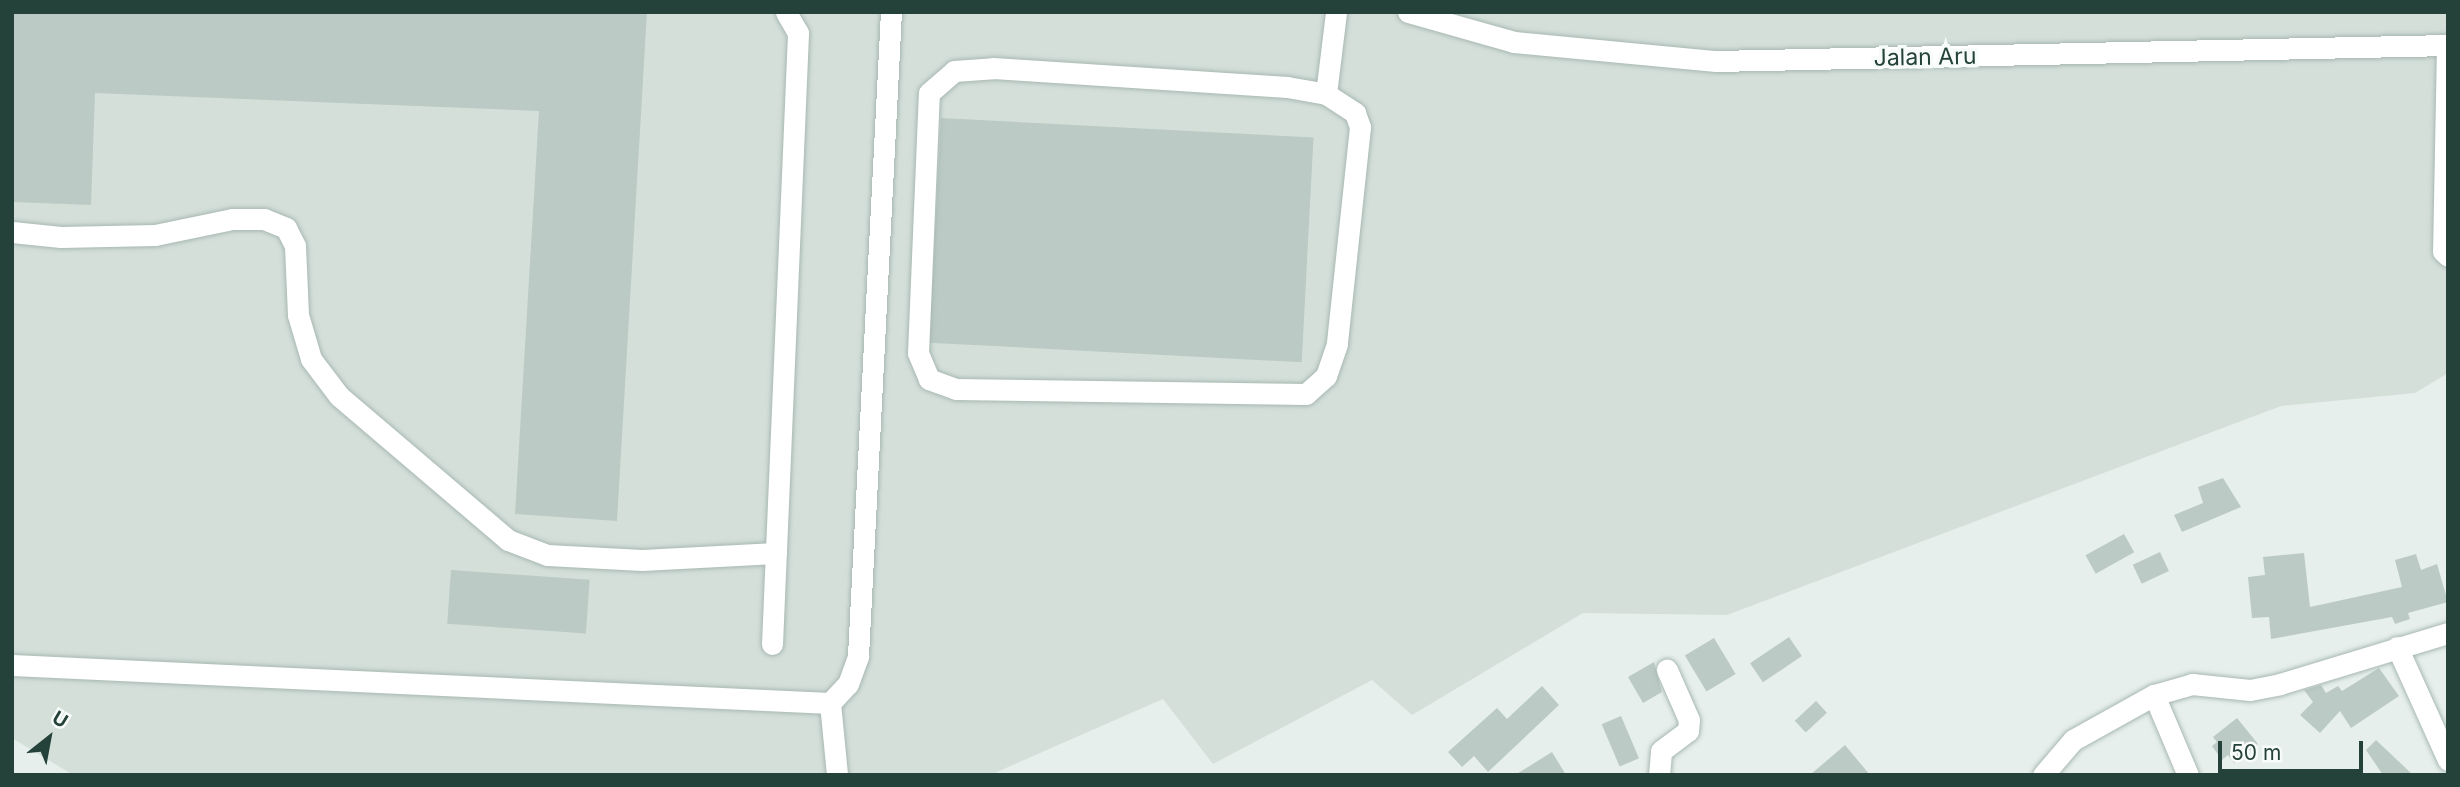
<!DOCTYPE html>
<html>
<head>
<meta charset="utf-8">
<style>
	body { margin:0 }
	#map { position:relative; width:2460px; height:787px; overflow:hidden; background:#e6efeb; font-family:Inter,sans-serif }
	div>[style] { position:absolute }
	.built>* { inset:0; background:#d4dfda }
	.building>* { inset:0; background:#bbcac4; transform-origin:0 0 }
	.roads { filter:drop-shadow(0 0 2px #a8b8b2) drop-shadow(0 0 2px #a8b8b2) }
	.minor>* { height:21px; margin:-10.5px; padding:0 10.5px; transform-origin:10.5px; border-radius:10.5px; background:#fff }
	span { translate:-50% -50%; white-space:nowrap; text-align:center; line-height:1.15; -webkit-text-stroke:7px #f7fbf9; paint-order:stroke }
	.street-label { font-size:23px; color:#24423a }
	.frame { position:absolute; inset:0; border:14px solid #24423a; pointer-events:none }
	.north { position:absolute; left:14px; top:703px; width:70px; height:70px; -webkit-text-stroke:5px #f7fbf9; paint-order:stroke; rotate:31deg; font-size:19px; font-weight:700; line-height:28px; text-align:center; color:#24423a }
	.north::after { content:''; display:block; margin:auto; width:24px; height:32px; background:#24423a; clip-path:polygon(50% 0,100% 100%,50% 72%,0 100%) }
	.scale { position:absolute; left:2218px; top:741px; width:145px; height:32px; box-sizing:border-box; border:4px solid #24423a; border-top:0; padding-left:9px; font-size:21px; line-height:24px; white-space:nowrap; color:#24423a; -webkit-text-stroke:5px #f7fbf9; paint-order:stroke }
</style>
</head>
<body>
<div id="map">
	<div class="built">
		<i style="clip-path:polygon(12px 12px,2448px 12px,2448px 373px,2415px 393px,2281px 406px,1727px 615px,1583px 613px,1412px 715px,1372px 680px,1213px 764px,1163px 699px,990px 775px,73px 775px,12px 738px)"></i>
	</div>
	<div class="building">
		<i style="clip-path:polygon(12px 12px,647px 12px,617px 521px,515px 514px,539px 111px,95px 93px,91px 205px,12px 202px)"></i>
		<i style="left:941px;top:118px;width:373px;height:225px;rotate:3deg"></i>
		<i style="clip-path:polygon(2223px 478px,2241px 507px,2182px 532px,2174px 515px,2203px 503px,2198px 487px)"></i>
		<i style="left:2124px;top:534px;width:21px;height:44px;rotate:61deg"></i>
		<i style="left:2160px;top:552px;width:21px;height:30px;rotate:65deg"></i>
		<i style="clip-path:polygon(2304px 553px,2310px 607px,2402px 587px,2395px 560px,2416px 554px,2421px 570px,2437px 564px,2448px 602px,2408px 613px,2410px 619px,2395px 624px,2392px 617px,2271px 639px,2269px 617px,2252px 618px,2248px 577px,2265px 575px,2263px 557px)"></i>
		<i style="left:451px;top:570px;width:139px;height:54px;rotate:4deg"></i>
		<i style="left:1789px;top:637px;width:23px;height:47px;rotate:56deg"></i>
		<i style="left:1714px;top:638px;width:42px;height:34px;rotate:59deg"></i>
		<i style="clip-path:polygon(1654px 662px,1662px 692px,1643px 703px,1628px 677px)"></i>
		<i style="clip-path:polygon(2379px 668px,2399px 696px,2351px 728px,2340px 711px,2320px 733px,2300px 715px,2313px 702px,2304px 690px,2321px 685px,2326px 693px,2338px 686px,2342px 691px)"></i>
		<i style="clip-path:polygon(1542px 686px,1559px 705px,1488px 772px,1474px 756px,1462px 767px,1448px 752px,1497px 708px,1507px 719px)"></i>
		<i style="left:1816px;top:701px;width:16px;height:29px;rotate:47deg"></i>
		<i style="left:1621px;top:716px;width:46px;height:21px;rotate:67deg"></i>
		<i style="clip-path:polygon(2237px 718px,2258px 744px,2234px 763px,2228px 755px,2222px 760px,2212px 746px,2217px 742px,2213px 737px)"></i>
		<i style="clip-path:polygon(2376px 740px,2413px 775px,2383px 775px,2366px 750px)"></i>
		<i style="clip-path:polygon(1845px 745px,1870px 775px,1810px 775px)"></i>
		<i style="clip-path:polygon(1552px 752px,1566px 775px,1515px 775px)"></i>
	</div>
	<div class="roads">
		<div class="minor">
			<i style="left:1408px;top:12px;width:110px;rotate:15.8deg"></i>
			<i style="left:1514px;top:42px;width:203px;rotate:5.4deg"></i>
			<i style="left:1716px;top:61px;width:732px;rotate:-1.25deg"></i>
			<i style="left:2447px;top:45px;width:206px;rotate:91.1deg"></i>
			<i style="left:2443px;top:251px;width:7px;rotate:45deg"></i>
			<i style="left:993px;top:68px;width:295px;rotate:3.7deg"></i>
			<i style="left:1287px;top:87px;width:40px;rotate:10deg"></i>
			<i style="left:1326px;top:94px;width:35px;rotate:33deg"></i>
			<i style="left:1355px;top:113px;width:15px;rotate:70deg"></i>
			<i style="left:1360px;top:127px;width:218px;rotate:96.1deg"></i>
			<i style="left:1337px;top:344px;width:34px;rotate:109deg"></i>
			<i style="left:1326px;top:376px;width:27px;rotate:138deg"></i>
			<i style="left:1306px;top:394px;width:350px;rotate:-179.2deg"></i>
			<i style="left:956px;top:389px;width:29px;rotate:-160deg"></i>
			<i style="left:929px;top:379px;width:28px;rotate:-113deg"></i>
			<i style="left:918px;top:353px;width:260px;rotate:-87.6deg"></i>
			<i style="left:929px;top:93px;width:33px;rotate:-41deg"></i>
			<i style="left:954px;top:71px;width:39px;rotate:-4deg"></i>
			<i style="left:1326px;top:94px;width:83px;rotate:-83deg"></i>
			<i style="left:12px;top:232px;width:49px;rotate:5.8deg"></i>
			<i style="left:61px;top:237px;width:94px;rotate:-1.2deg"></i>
			<i style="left:155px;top:235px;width:79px;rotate:-11.7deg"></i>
			<i style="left:232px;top:219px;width:32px"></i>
			<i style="left:264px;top:219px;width:24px;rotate:22deg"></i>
			<i style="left:286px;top:228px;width:20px;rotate:63deg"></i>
			<i style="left:295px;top:246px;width:69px;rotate:87.5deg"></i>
			<i style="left:298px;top:315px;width:46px;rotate:73.5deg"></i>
			<i style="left:311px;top:359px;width:46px;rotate:52.9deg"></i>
			<i style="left:339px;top:396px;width:222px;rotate:40.4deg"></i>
			<i style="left:508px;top:540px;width:42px;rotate:21deg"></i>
			<i style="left:547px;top:555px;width:95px;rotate:3deg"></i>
			<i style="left:642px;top:560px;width:134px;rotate:-3deg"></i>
			<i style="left:772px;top:644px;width:612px;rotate:-87.56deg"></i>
			<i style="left:798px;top:33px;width:24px;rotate:-120deg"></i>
			<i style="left:2397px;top:647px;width:124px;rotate:65.7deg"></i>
			<i style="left:12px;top:665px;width:819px;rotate:2.66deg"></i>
			<i style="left:830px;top:703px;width:26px;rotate:-47deg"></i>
			<i style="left:848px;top:684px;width:30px;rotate:-70deg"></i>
			<i style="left:858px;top:656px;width:645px;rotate:-87.07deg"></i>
			<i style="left:2154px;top:695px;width:87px;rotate:67deg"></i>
			<i style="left:830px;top:703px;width:72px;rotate:84.4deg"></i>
			<i style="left:1659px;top:775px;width:24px;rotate:-85deg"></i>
			<i style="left:1661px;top:751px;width:34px;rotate:-37deg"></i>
			<i style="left:1688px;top:731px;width:11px;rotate:-85deg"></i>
			<i style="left:1689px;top:720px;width:55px;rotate:-113.7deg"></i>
			<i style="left:2043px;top:775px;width:46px;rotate:-49.4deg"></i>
			<i style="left:2073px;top:740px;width:93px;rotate:-29.1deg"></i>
			<i style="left:2154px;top:695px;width:40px;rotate:-16deg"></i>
			<i style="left:2192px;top:684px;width:58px;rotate:5.9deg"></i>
			<i style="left:2250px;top:690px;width:31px;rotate:-11deg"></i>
			<i style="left:2280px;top:684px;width:176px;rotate:-16.9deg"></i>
		</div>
	</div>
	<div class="street-label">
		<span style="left:1925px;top:57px;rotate:-1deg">Jalan Aru</span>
	</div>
	<div class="frame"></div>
	<div class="north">U</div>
	<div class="scale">50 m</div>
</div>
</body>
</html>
